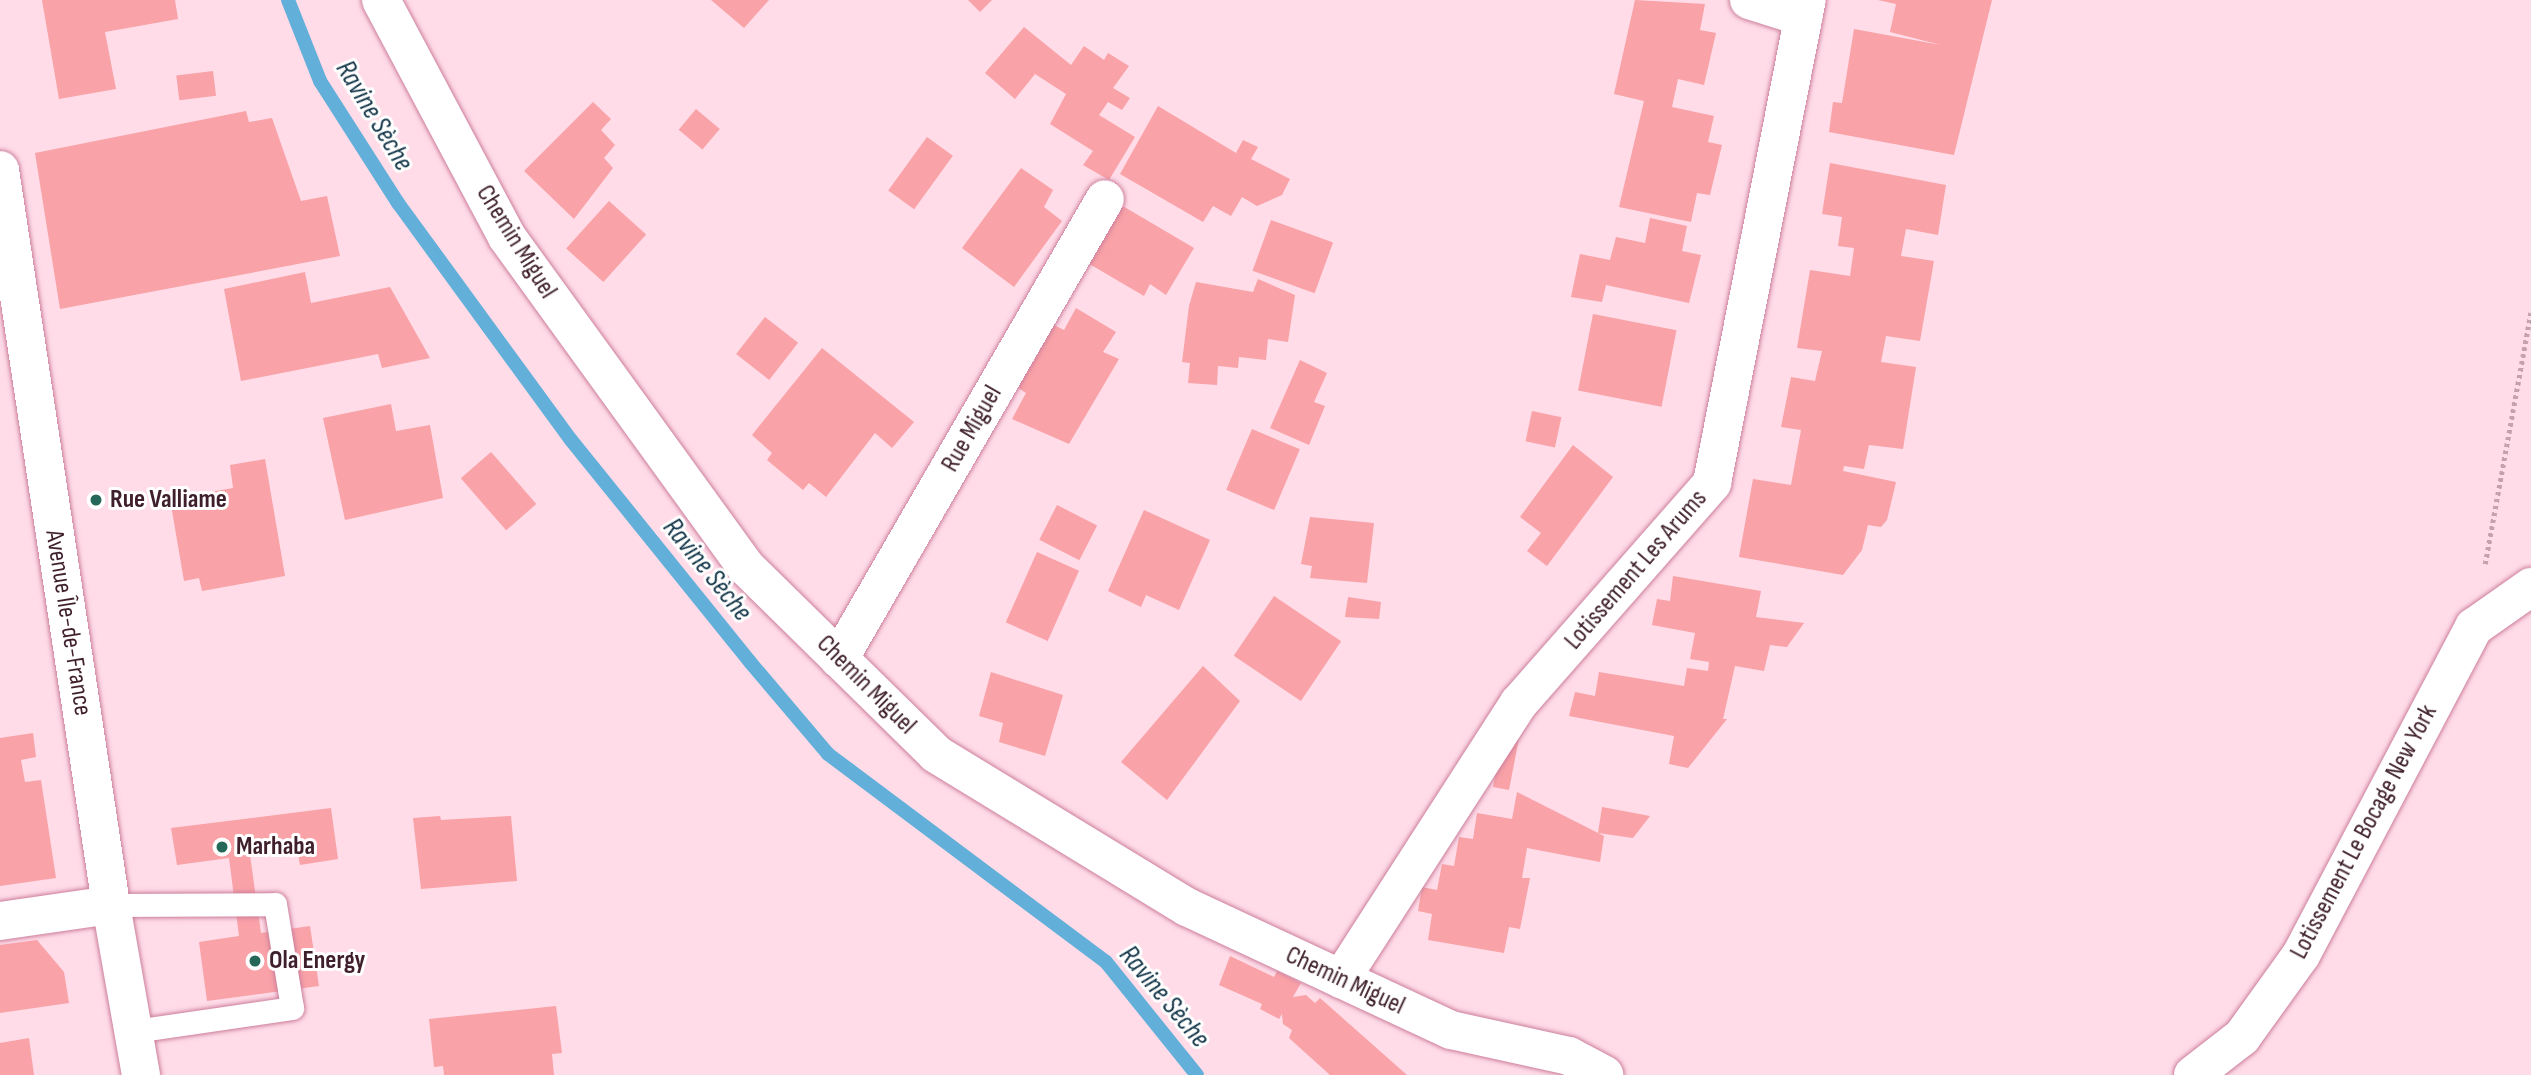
<!DOCTYPE html>
<html>
<head>
<meta charset="utf-8">
<style>
	body { margin:0 }
	#map { position:relative; width:2531px; height:1075px; overflow:hidden; background:#ffdce8; font-family:"Sofia Sans Condensed",sans-serif }
	div>[style] { position:absolute }
	.stream>* { height:14px; margin:-7px; padding:0 7px; transform-origin:7px; border-radius:7px; background:#62afda }
	.building>* { inset:0; background:#f9a2a7; transform-origin:0 0 }
	.path>* { height:4.5px; margin-top:-2.25px; transform-origin:0; background:repeating-linear-gradient(90deg,#c3a1ad 0 3.5px,transparent 0 7px) }
	.roads { filter:drop-shadow(0 0 2px #cc7e9c) drop-shadow(0 0 2px #cc7e9c) }
	.lane>* { height:23px; margin:-11.5px; padding:0 11.5px; transform-origin:11.5px; border-radius:11.5px; background:#fff }
	.street>* { height:38px; margin:-19px; padding:0 19px; transform-origin:19px; border-radius:19px; background:#fff }
	.secondary>* { height:38px; margin:-19px; padding:0 19px; transform-origin:19px; border-radius:19px; background:#fff }
	.dots>* { width:19px; height:19px; translate:-50% -50%; box-sizing:border-box; border:4px solid #fff; border-radius:50% }
	span { translate:-50% -50%; white-space:nowrap; text-align:center; line-height:1.15; -webkit-text-stroke:6px #fff; paint-order:stroke }
	.street-label { font-size:26px; color:#3e1f2b }
	.poi-label { font-size:26px; color:#3e1f2b; font-weight:700 }
	.left { translate:0 -50%; text-align:left }
	.water-label { font-size:28px; color:#123548; font-style:italic }
</style>
</head>
<body>
<div id="map">
	<div class="stream">
		<i style="left:288px;top:0;width:87px;rotate:68.4deg"></i>
		<i style="left:320px;top:81px;width:145px;rotate:57.4deg"></i>
		<i style="left:398px;top:203px;width:293px;rotate:53.9deg"></i>
		<i style="left:571px;top:440px;width:285px;rotate:51.1deg"></i>
		<i style="left:750px;top:662px;width:121px;rotate:49.7deg"></i>
		<i style="left:828px;top:754px;width:347px;rotate:36.8deg"></i>
		<i style="left:1106px;top:962px;width:145px;rotate:51.2deg"></i>
	</div>
	<div class="building">
		<i style="clip-path:polygon(42px 0,175px 0,178px 19px,105px 32px,116px 89px,59px 99px)"></i>
		<i style="clip-path:polygon(711px 0,769px 0,744px 28px)"></i>
		<i style="clip-path:polygon(968px 0,992px 0,980px 12px)"></i>
		<i style="clip-path:polygon(1635px 0,1705px 4px,1700px 30px,1716px 33px,1704px 85px,1678px 79px,1672px 107px,1714px 116px,1708px 142px,1722px 145px,1710px 195px,1697px 193px,1691px 222px,1619px 207px,1644px 101px,1614px 94px)"></i>
		<i style="clip-path:polygon(1878px 0,1992px 0,1954px 155px,1829px 132px,1833px 102px,1842px 103px,1854px 29px,1941px 45px,1890px 32px,1896px 4px)"></i>
		<i style="clip-path:polygon(1024px 27px,1071px 65px,1084px 46px,1104px 60px,1108px 53px,1129px 66px,1113px 88px,1130px 98px,1122px 110px,1108px 102px,1099px 115px,1135px 137px,1109px 180px,1083px 165px,1093px 151px,1050px 124px,1066px 94px,1035px 74px,1015px 99px,985px 73px)"></i>
		<i style="left:213px;top:71px;width:25px;height:37px;rotate:83deg"></i>
		<i style="clip-path:polygon(593px 102px,611px 119px,601px 130px,615px 145px,604px 158px,613px 168px,574px 219px,524px 171px)"></i>
		<i style="clip-path:polygon(1158px 106px,1236px 153px,1243px 140px,1258px 147px,1251px 159px,1290px 179px,1282px 195px,1257px 206px,1242px 197px,1231px 216px,1213px 206px,1203px 222px,1120px 174px)"></i>
		<i style="left:696px;top:109px;width:31px;height:27px;rotate:40deg"></i>
		<i style="clip-path:polygon(246px 111px,249px 122px,272px 118px,301px 201px,327px 196px,340px 256px,60px 309px,35px 153px)"></i>
		<i style="left:927px;top:137px;width:32px;height:66px;rotate:36deg"></i>
		<i style="clip-path:polygon(1830px 163px,1946px 185px,1938px 235px,1906px 229px,1901px 256px,1934px 261px,1920px 341px,1886px 336px,1881px 362px,1916px 367px,1903px 449px,1869px 445px,1864px 469px,1844px 466px,1843px 471px,1896px 482px,1887px 520px,1881px 527px,1868px 525px,1862px 550px,1843px 575px,1739px 557px,1753px 479px,1791px 485px,1801px 430px,1781px 427px,1791px 377px,1815px 381px,1822px 351px,1797px 348px,1810px 270px,1850px 276px,1854px 248px,1838px 246px,1842px 217px,1822px 214px)"></i>
		<i style="clip-path:polygon(1021px 168px,1053px 190px,1044px 207px,1062px 221px,1014px 287px,962px 248px)"></i>
		<i style="left:609px;top:201px;width:50px;height:64px;rotate:42deg"></i>
		<i style="clip-path:polygon(1121px 205px,1194px 248px,1166px 295px,1150px 284px,1144px 296px,1086px 262px)"></i>
		<i style="clip-path:polygon(1650px 218px,1687px 226px,1682px 251px,1701px 255px,1689px 303px,1606px 285px,1602px 302px,1571px 297px,1580px 254px,1610px 260px,1616px 237px,1645px 243px)"></i>
		<i style="left:1271px;top:220px;width:66px;height:54px;rotate:20deg"></i>
		<i style="clip-path:polygon(305px 272px,311px 303px,390px 287px,430px 358px,382px 368px,378px 354px,241px 381px,224px 289px)"></i>
		<i style="clip-path:polygon(1258px 279px,1295px 295px,1288px 342px,1268px 339px,1266px 360px,1239px 357px,1238px 368px,1218px 366px,1217px 385px,1188px 383px,1190px 363px,1182px 362px,1189px 306px,1196px 282px,1253px 292px)"></i>
		<i style="clip-path:polygon(1076px 308px,1116px 332px,1103px 352px,1119px 359px,1069px 444px,1012px 419px,1026px 393px,1009px 382px,1046px 321px,1064px 330px)"></i>
		<i style="left:1593px;top:314px;width:85px;height:78px;rotate:11deg"></i>
		<i style="left:765px;top:317px;width:42px;height:47px;rotate:38deg"></i>
		<i style="clip-path:polygon(822px 348px,914px 422px,892px 448px,875px 433px,826px 497px,809px 483px,803px 490px,767px 460px,772px 453px,752px 435px)"></i>
		<i style="clip-path:polygon(1300px 360px,1327px 373px,1314px 402px,1325px 406px,1309px 445px,1270px 428px)"></i>
		<i style="clip-path:polygon(391px 404px,396px 431px,430px 425px,443px 498px,345px 520px,323px 418px)"></i>
		<i style="left:1532px;top:411px;width:30px;height:31px;rotate:12deg"></i>
		<i style="left:1252px;top:429px;width:52px;height:66px;rotate:23deg"></i>
		<i style="clip-path:polygon(1573px 445px,1613px 477px,1547px 566px,1527px 551px,1541px 533px,1520px 517px)"></i>
		<i style="left:491px;top:452px;width:69px;height:40px;rotate:49deg"></i>
		<i style="clip-path:polygon(265px 459px,285px 576px,202px 591px,199px 578px,184px 581px,170px 499px,233px 488px,230px 465px)"></i>
		<i style="left:1057px;top:505px;width:45px;height:39px;rotate:27deg"></i>
		<i style="clip-path:polygon(1144px 510px,1210px 540px,1179px 610px,1146px 595px,1141px 607px,1108px 591px)"></i>
		<i style="clip-path:polygon(1310px 517px,1374px 523px,1367px 583px,1310px 578px,1312px 566px,1301px 564px)"></i>
		<i style="left:1037px;top:552px;width:46px;height:77px;rotate:24deg"></i>
		<i style="clip-path:polygon(1673px 576px,1761px 591px,1756px 617px,1804px 623px,1787px 647px,1770px 645px,1764px 671px,1735px 666px,1723px 719px,1727px 719px,1688px 768px,1669px 764px,1674px 736px,1569px 716px,1575px 692px,1595px 696px,1599px 672px,1684px 686px,1687px 668px,1708px 671px,1709px 662px,1690px 659px,1695px 633px,1652px 625px,1657px 599px,1670px 601px)"></i>
		<i style="left:1274px;top:596px;width:81px;height:72px;rotate:34deg"></i>
		<i style="clip-path:polygon(1348px 597px,1381px 602px,1379px 619px,1345px 617px)"></i>
		<i style="clip-path:polygon(1203px 666px,1240px 701px,1167px 800px,1121px 762px)"></i>
		<i style="clip-path:polygon(991px 672px,1063px 695px,1045px 756px,999px 742px,1003px 723px,979px 716px)"></i>
		<i style="clip-path:polygon(33px 733px,36px 757px,21px 760px,25px 782px,41px 780px,56px 878px,0 886px,0 738px)"></i>
		<i style="clip-path:polygon(1519px 738px,1509px 790px,1493px 787px,1500px 747px)"></i>
		<i style="clip-path:polygon(1517px 792px,1604px 836px,1600px 862px,1527px 848px,1522px 878px,1530px 878px,1520px 929px,1509px 927px,1504px 953px,1428px 940px,1432px 914px,1418px 911px,1422px 887px,1437px 890px,1442px 864px,1454px 866px,1459px 837px,1473px 839px,1477px 813px,1512px 819px)"></i>
		<i style="clip-path:polygon(1602px 807px,1650px 816px,1633px 838px,1598px 833px)"></i>
		<i style="clip-path:polygon(331px 808px,338px 859px,300px 865px,297px 848px,250px 855px,261px 933px,310px 926px,319px 986px,207px 1001px,199px 942px,239px 936px,229px 858px,177px 865px,171px 828px)"></i>
		<i style="clip-path:polygon(440px 816px,441px 820px,511px 816px,517px 881px,421px 889px,413px 818px)"></i>
		<i style="clip-path:polygon(37px 940px,64px 972px,69px 1003px,0 1013px,0 945px)"></i>
		<i style="clip-path:polygon(1230px 956px,1274px 977px,1277px 971px,1301px 983px,1293px 997px,1306px 995px,1315px 1003px,1320px 998px,1407px 1075px,1330px 1075px,1289px 1038px,1292px 1030px,1283px 1024px,1282px 1014px,1279px 1019px,1260px 1009px,1262px 1004px,1219px 985px)"></i>
		<i style="clip-path:polygon(556px 1006px,562px 1053px,552px 1054px,554px 1075px,444px 1075px,443px 1066px,434px 1067px,429px 1019px)"></i>
		<i style="clip-path:polygon(29px 1038px,34px 1075px,0 1075px,0 1043px)"></i>
	</div>
	<div class="path">
		<i style="left:2485px;top:564px;width:258px;rotate:-79.7deg"></i>
	</div>
	<div class="roads">
		<div class="lane">
			<i style="left:111px;top:905px;width:164px;rotate:-0.3deg"></i>
			<i style="left:275px;top:904px;width:105px;rotate:80.7deg"></i>
			<i style="left:292px;top:1008px;width:159px;rotate:171.7deg"></i>
		</div>
		<div class="street">
			<i style="left:381px;top:0;width:268px;rotate:62deg"></i>
			<i style="left:507px;top:237px;width:405px;rotate:54.1deg"></i>
			<i style="left:744px;top:565px;width:269px;rotate:44.5deg"></i>
			<i style="left:936px;top:754px;width:294px;rotate:31.4deg"></i>
			<i style="left:1187px;top:907px;width:291px;rotate:25deg"></i>
			<i style="left:1451px;top:1030px;width:121px;rotate:12.4deg"></i>
			<i style="left:1569px;top:1056px;width:40px;rotate:28deg"></i>
			<i style="left:1749px;top:0;width:57px;rotate:17.5deg"></i>
			<i style="left:839px;top:659px;width:531px;rotate:-59.96deg"></i>
			<i style="left:0;top:921px;width:112px;rotate:-8.2deg"></i>
			<i style="left:1341px;top:979px;width:328px;rotate:-57.2deg"></i>
			<i style="left:1519px;top:703px;width:293px;rotate:-48.7deg"></i>
			<i style="left:1712px;top:483px;width:492px;rotate:-78.9deg"></i>
			<i style="left:2193px;top:1075px;width:62px;rotate:-37.8deg"></i>
			<i style="left:2242px;top:1037px;width:101px;rotate:-54.3deg"></i>
			<i style="left:2301px;top:955px;width:371px;rotate:-62.2deg"></i>
			<i style="left:2474px;top:627px;width:70px;rotate:-35.1deg"></i>
		</div>
		<div class="secondary">
			<i style="left:0;top:170px;width:743px;rotate:81.41deg"></i>
			<i style="left:111px;top:905px;width:173px;rotate:80deg"></i>
		</div>
	</div>
	<div class="dots">
		<i style="left:96px;top:500px;background:#256859"></i>
		<i style="left:222px;top:847px;background:#256859"></i>
		<i style="left:255px;top:961px;background:#256859"></i>
	</div>
	<div class="street-label">
		<span style="left:516px;top:242px;rotate:58deg">Chemin Miguel</span>
		<span style="left:972px;top:429px;rotate:-60deg">Rue Miguel</span>
		<span style="left:1636px;top:570px;rotate:-49deg">Lotissement Les Arums</span>
		<span style="left:68px;top:623px;rotate:81deg">Avenue Île-de-France</span>
		<span style="left:866px;top:685px;rotate:45deg">Chemin Miguel</span>
		<span style="left:2364px;top:832px;rotate:-62deg">Lotissement Le Bocage New York</span>
		<span style="left:1345px;top:981px;rotate:25deg">Chemin Miguel</span>
	</div>
	<div class="poi-label">
		<span class="left" style="left:110px;top:500px">Rue Valliame</span>
		<span class="left" style="left:236px;top:847px">Marhaba</span>
		<span class="left" style="left:269px;top:961px">Ola Energy</span>
	</div>
	<div class="water-label">
		<span style="left:374px;top:116px;rotate:59deg">Ravine Sèche</span>
		<span style="left:707px;top:570px;rotate:51deg">Ravine Sèche</span>
		<span style="left:1164px;top:997px;rotate:50deg">Ravine Sèche</span>
	</div>
</div>
</body>
</html>
